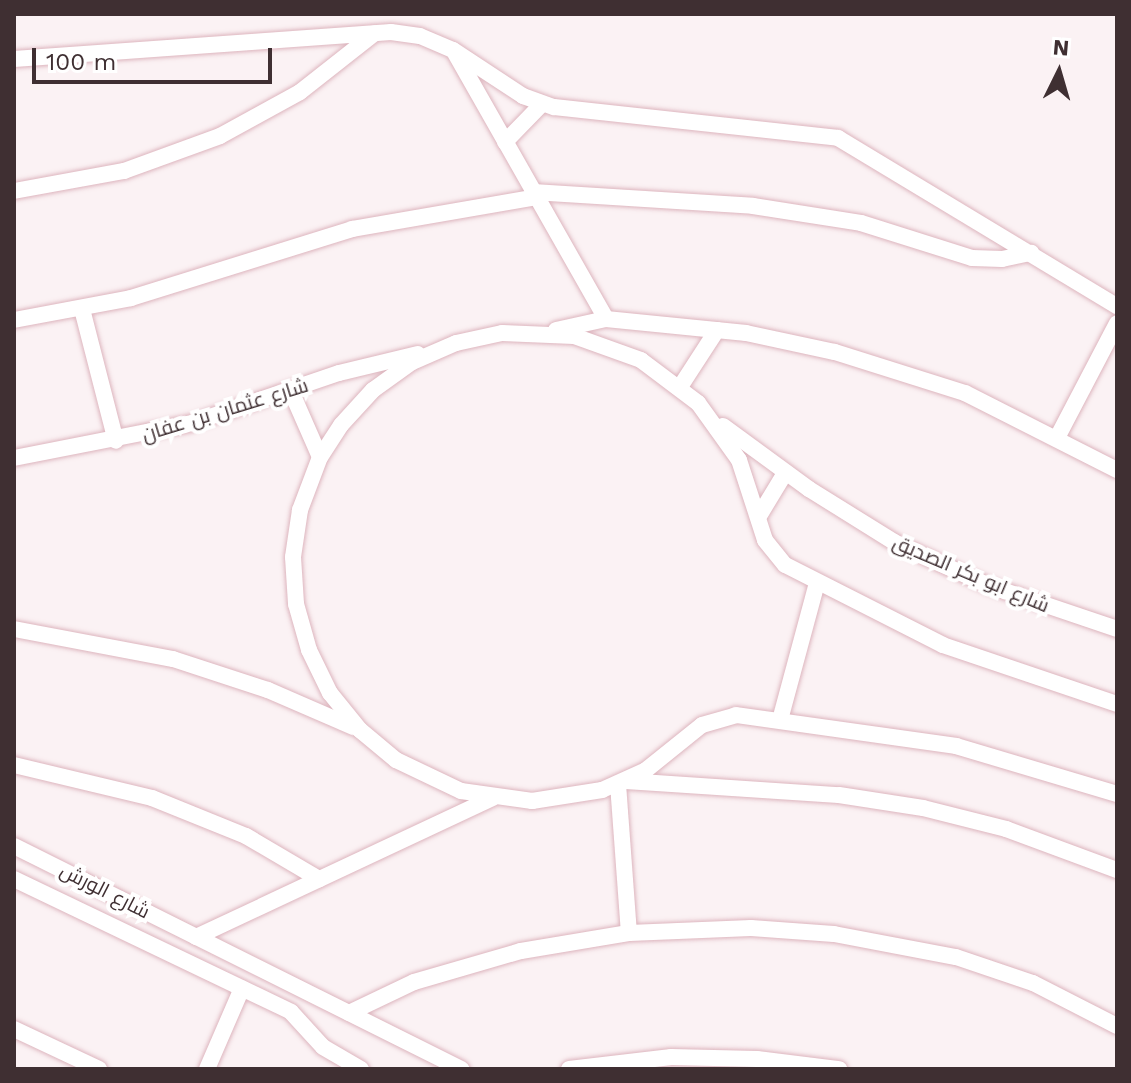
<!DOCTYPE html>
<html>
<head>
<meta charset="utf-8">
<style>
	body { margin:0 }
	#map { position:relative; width:1131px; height:1083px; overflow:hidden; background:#fbf2f4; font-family:"Work Sans",Cairo,sans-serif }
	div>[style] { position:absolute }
	.roads { filter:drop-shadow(0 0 2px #ddb5be) drop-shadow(0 0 2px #ddb5be) }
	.street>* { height:16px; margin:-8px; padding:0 8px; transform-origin:8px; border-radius:8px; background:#fff }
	span { translate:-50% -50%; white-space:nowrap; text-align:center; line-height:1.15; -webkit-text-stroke:8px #fff; paint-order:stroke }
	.street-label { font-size:20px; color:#3f2f32 }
	.frame { position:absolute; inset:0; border:16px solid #3f2f32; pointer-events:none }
	.north { position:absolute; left:1019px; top:32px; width:80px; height:80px; -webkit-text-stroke:6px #fff; paint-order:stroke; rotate:5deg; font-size:22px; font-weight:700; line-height:32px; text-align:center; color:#3f2f32 }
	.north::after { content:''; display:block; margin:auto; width:28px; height:36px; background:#3f2f32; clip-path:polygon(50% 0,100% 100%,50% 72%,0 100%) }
	.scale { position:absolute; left:32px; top:48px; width:240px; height:36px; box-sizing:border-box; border:4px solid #3f2f32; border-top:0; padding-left:10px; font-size:24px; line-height:28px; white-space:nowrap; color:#3f2f32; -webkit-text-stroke:6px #fff; paint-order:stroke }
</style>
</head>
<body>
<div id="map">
	<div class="roads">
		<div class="street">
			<i style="left:455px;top:53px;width:306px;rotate:60.4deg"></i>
			<i style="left:14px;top:59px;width:378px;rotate:-4.1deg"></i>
			<i style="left:391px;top:32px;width:29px;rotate:8deg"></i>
			<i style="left:420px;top:36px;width:36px;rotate:23deg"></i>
			<i style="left:453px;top:50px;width:84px;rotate:33.3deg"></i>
			<i style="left:523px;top:96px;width:33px;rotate:20deg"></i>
			<i style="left:554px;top:107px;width:286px;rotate:6.2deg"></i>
			<i style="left:838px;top:138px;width:326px;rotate:31.1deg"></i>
			<i style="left:505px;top:142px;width:53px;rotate:-45.8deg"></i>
			<i style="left:14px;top:191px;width:112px;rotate:-10.3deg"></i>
			<i style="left:124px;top:171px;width:102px;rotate:-20deg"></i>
			<i style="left:220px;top:136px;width:91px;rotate:-28.8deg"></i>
			<i style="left:300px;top:92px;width:95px;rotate:-38.2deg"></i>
			<i style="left:533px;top:192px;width:220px;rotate:3.6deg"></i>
			<i style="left:753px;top:206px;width:109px;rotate:8.9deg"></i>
			<i style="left:861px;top:223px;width:116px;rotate:17.5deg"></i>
			<i style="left:972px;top:258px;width:30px;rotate:2deg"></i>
			<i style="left:1002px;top:259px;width:30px;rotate:-12deg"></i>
			<i style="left:82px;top:309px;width:136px;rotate:75.6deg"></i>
			<i style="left:14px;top:320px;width:119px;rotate:-10.6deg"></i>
			<i style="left:131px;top:298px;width:232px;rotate:-17.3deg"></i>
			<i style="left:352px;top:229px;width:188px;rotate:-9.8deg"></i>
			<i style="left:556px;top:330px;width:51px;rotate:-12.4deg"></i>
			<i style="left:606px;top:319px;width:141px;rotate:5.7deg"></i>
			<i style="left:746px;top:333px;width:91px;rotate:12.1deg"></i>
			<i style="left:835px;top:352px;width:136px;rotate:17.5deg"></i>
			<i style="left:965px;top:393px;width:170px;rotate:26.9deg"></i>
			<i style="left:680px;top:387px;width:68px;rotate:-57deg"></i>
			<i style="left:291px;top:391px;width:72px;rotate:66.3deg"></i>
			<i style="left:723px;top:426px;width:107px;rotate:36.2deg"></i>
			<i style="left:809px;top:489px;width:100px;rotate:31.9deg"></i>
			<i style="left:894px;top:542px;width:102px;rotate:24.8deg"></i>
			<i style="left:987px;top:585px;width:137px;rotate:18.7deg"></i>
			<i style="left:1058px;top:436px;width:127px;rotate:-62.4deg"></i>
			<i style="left:14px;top:458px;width:181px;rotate:-11.1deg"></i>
			<i style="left:192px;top:423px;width:155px;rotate:-18.8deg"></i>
			<i style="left:339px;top:373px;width:81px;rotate:-13.5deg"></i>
			<i style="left:759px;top:516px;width:50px;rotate:-58.8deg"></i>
			<i style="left:14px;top:629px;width:162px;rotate:10.7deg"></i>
			<i style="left:173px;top:659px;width:100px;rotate:18.1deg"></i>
			<i style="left:268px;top:690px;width:93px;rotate:23.5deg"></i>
			<i style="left:1117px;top:704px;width:184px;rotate:-161.3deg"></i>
			<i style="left:943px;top:645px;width:177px;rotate:-153.1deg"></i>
			<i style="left:785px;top:565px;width:32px;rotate:-129deg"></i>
			<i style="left:765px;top:540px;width:84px;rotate:-108deg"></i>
			<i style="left:739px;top:460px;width:70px;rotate:-125.7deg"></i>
			<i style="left:698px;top:403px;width:71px;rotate:-143deg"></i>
			<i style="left:641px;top:360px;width:71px;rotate:-160.3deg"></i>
			<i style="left:574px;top:336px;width:72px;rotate:-177.6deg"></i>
			<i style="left:502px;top:333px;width:47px;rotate:167.7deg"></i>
			<i style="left:456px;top:343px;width:48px;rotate:156.6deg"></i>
			<i style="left:412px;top:362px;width:48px;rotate:144.3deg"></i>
			<i style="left:373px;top:390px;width:47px;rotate:132.4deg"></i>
			<i style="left:341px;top:425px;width:38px;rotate:123deg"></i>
			<i style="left:320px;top:457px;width:57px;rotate:110.7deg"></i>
			<i style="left:300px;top:510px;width:48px;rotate:98.5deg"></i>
			<i style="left:293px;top:557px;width:47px;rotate:86.3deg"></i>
			<i style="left:296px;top:604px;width:48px;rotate:74.2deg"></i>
			<i style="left:309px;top:650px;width:48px;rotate:64deg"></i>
			<i style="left:330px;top:693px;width:48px;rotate:51deg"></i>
			<i style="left:360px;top:730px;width:47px;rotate:39.8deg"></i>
			<i style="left:396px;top:760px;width:72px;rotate:25.5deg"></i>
			<i style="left:461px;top:791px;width:72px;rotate:8deg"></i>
			<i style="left:532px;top:801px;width:71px;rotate:-8.9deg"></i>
			<i style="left:602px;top:790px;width:48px;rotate:-24.4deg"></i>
			<i style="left:646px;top:770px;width:72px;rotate:-38.8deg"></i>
			<i style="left:702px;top:725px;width:35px;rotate:-16deg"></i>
			<i style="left:736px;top:715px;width:222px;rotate:8deg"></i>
			<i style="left:956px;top:746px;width:168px;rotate:16.6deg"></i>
			<i style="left:780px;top:720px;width:142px;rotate:-74.9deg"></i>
			<i style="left:14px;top:765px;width:142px;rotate:13.4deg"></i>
			<i style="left:152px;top:798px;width:101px;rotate:22deg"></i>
			<i style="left:246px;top:836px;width:85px;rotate:30.5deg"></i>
			<i style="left:626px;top:781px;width:213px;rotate:3.8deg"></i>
			<i style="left:839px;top:795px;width:85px;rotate:8.8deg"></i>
			<i style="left:923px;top:808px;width:86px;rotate:14.2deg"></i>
			<i style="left:1006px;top:829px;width:118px;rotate:20.3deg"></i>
			<i style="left:618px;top:784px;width:149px;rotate:85.8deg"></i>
			<i style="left:14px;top:846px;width:500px;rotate:26.5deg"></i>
			<i style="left:14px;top:879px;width:307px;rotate:25.6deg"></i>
			<i style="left:291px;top:1012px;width:47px;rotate:47.6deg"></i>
			<i style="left:323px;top:1047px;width:44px;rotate:30.1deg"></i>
			<i style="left:196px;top:937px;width:328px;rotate:-25.1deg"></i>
			<i style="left:349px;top:1013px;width:72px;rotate:-25.5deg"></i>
			<i style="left:414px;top:982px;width:111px;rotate:-16.2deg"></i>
			<i style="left:521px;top:951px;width:109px;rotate:-9.5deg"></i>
			<i style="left:629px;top:933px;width:122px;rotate:-2.3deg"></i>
			<i style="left:751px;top:928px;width:83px;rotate:4.1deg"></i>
			<i style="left:834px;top:934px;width:124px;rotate:10.7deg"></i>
			<i style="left:956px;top:957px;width:81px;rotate:18.7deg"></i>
			<i style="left:1033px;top:983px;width:94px;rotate:27.1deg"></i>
			<i style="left:14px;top:1029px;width:94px;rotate:25.2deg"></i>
			<i style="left:207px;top:1069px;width:88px;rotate:-66.6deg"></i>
			<i style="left:569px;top:1069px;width:103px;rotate:-6.7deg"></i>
			<i style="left:671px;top:1057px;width:86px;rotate:1.3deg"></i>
			<i style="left:757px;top:1059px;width:83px;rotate:7deg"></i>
		</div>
	</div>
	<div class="street-label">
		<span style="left:225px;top:410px;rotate:-17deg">شارع عثمان بن عفان</span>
		<span style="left:971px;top:574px;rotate:23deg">شارع ابو بكر الصديق</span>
		<span style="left:105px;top:891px;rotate:27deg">شارع الورش</span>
	</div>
	<div class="frame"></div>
	<div class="north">N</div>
	<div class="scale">100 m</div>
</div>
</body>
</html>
